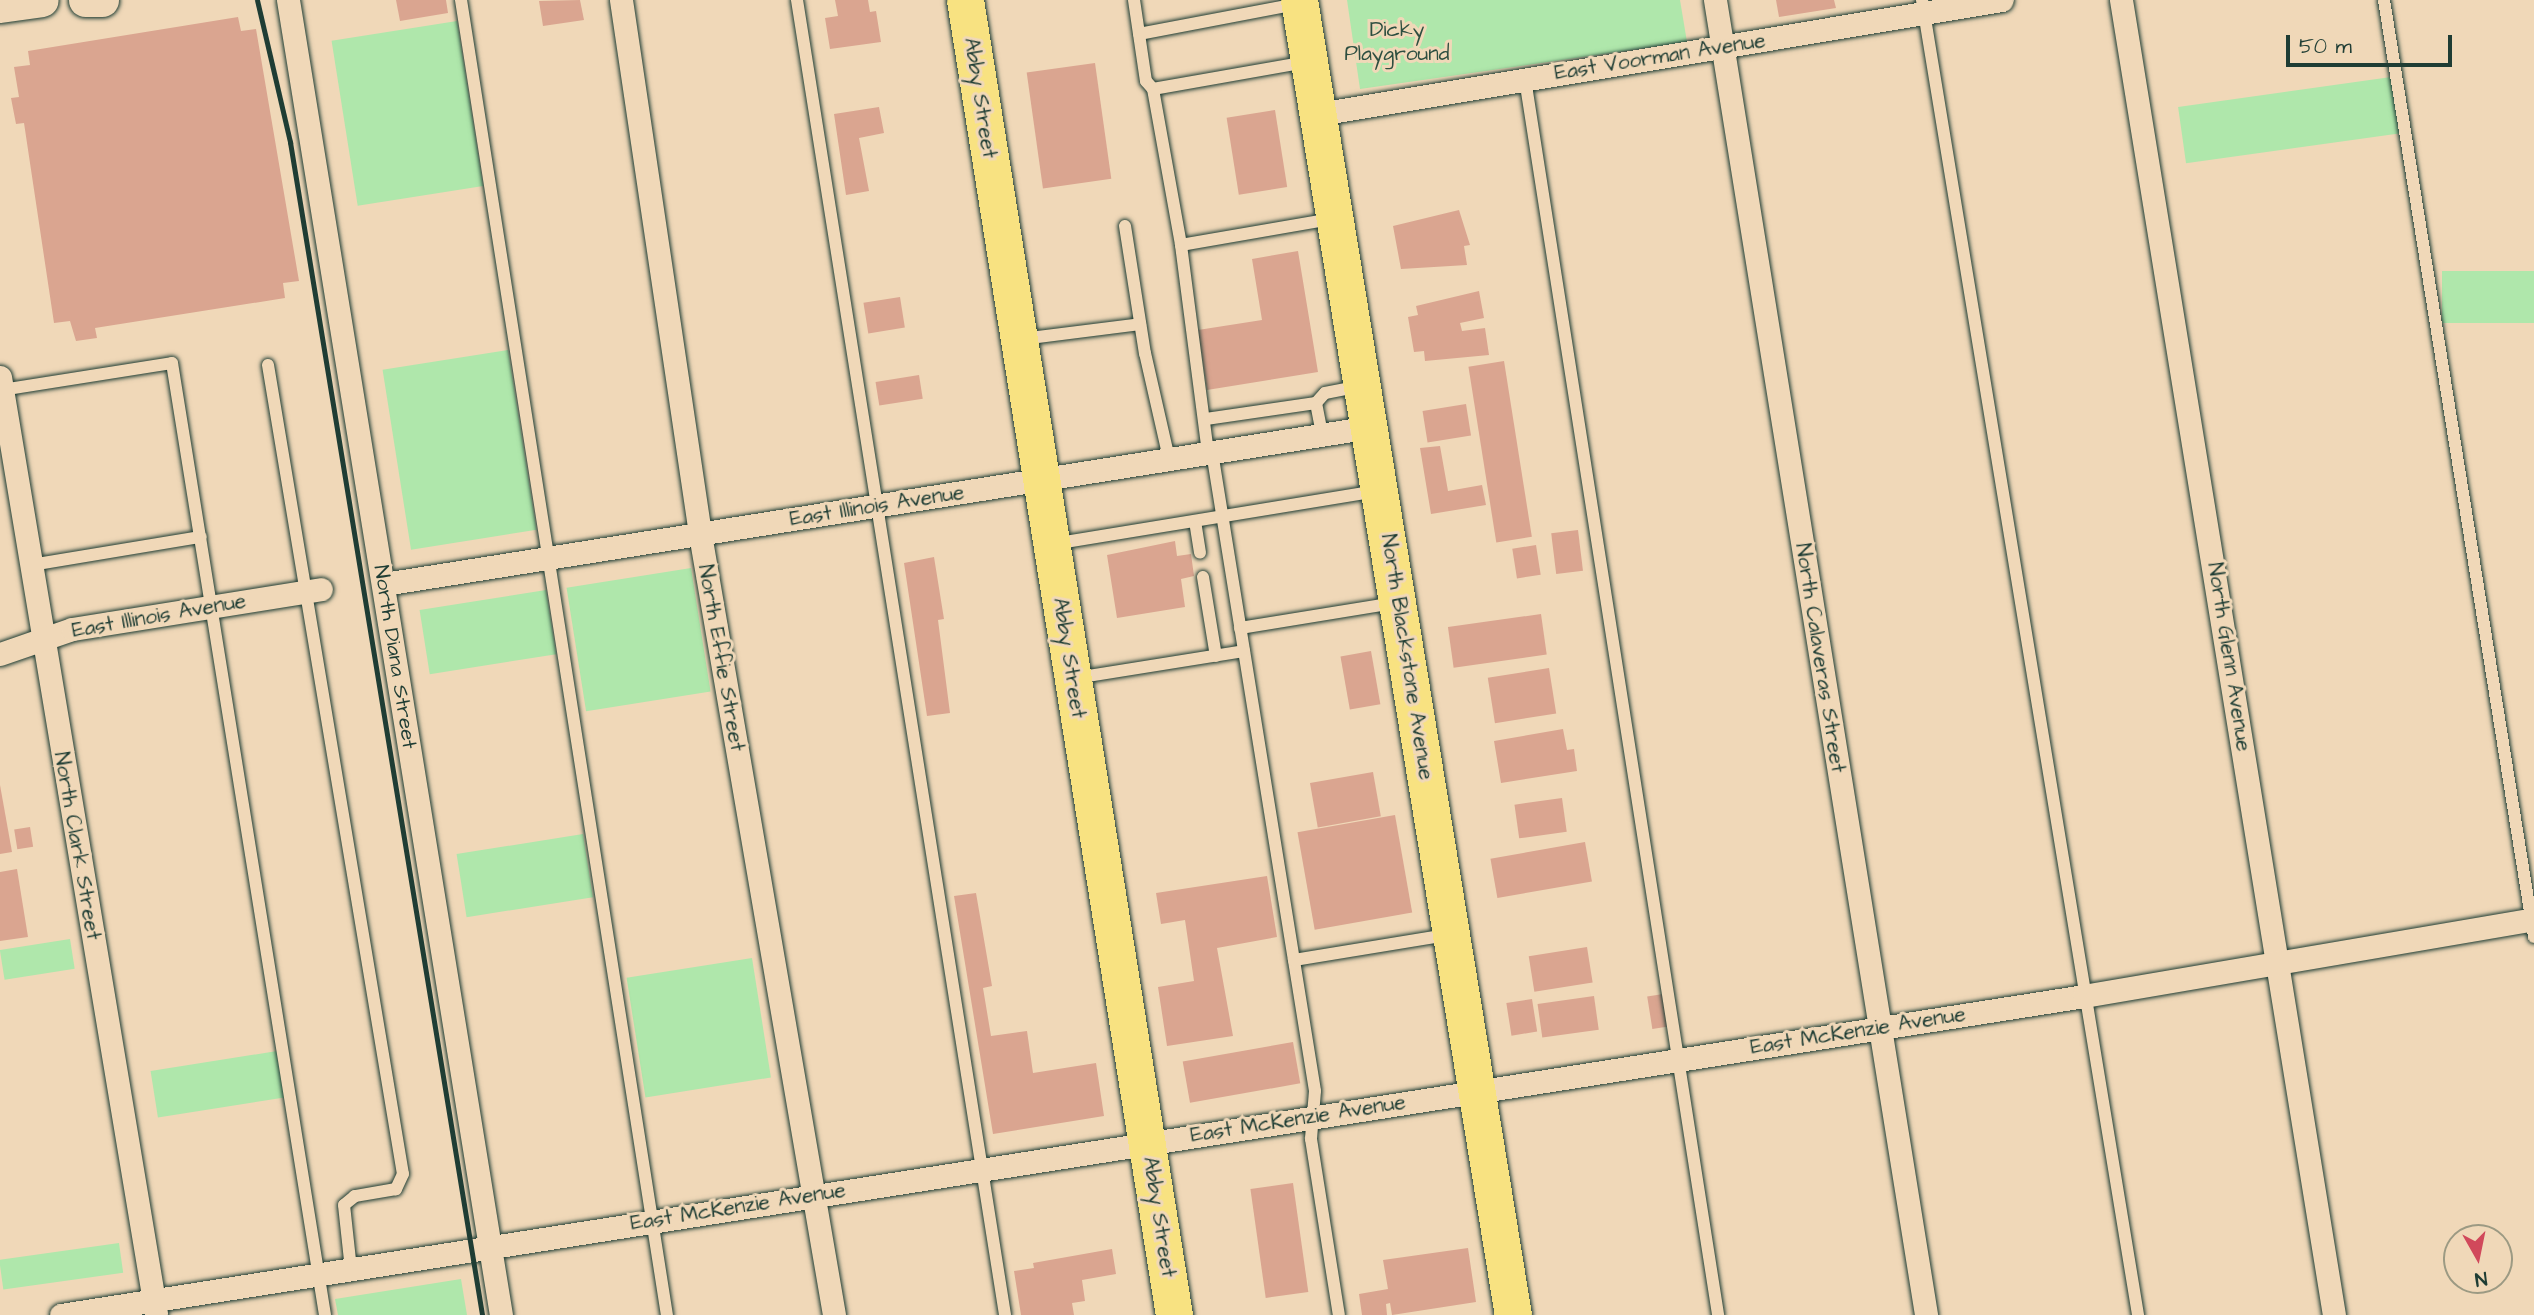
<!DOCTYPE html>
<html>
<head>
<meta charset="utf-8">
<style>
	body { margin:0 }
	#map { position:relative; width:2534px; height:1315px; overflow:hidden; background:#f0d8b8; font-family:"Architects Daughter",sans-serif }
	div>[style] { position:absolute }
	.green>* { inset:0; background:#afe7ab; transform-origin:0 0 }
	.building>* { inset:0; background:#daa590; transform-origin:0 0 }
	.roads { filter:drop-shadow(0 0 2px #1f3d34) drop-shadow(0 0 2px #1f3d34) }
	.lane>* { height:12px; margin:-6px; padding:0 6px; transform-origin:6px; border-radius:6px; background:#f0d8b8 }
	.street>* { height:23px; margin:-11.5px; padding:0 11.5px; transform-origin:11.5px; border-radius:11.5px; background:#f0d8b8 }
	.secondary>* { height:33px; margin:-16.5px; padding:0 16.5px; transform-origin:16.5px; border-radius:16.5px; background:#f0d8b8 }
	.primary>* { height:37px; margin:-18.5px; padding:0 18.5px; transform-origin:18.5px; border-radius:18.5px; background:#f8e281 }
	.rail>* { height:5px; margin:-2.5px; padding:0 2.5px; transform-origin:2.5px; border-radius:2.5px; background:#1f3d34 }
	span { translate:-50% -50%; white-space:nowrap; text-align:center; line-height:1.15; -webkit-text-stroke:6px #f0d8b8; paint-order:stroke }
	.park-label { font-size:21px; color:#2d4e40 }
	.street-label { font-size:21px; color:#1f3d34 }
	.north { position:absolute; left:2443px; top:1224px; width:70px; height:70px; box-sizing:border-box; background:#f0d8b8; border:2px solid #9c9a83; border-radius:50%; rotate:171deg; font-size:19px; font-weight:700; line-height:28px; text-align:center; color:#1f3d34 }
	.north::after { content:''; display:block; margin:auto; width:24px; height:32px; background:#d1495b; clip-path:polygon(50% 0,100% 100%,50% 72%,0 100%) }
	.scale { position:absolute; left:2286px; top:35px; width:166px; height:32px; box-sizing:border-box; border:4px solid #1f3d34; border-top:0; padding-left:9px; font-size:21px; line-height:24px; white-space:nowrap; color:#1f3d34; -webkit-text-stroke:5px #f0d8b8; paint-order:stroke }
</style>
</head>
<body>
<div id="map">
	<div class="green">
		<i style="clip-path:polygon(1347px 0,1680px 0,1687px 42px,1360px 89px)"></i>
		<i style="left:457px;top:21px;width:167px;height:127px;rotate:81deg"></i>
		<i style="left:2391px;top:77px;width:57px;height:215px;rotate:82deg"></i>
		<i style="left:2534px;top:271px;width:52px;height:92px;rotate:90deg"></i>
		<i style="left:508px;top:350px;width:182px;height:127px;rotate:81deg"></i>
		<i style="left:691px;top:568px;width:125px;height:126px;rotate:81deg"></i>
		<i style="left:546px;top:590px;width:65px;height:128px;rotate:81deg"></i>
		<i style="left:583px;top:834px;width:64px;height:128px;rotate:81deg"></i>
		<i style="left:70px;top:939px;width:30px;height:71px;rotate:81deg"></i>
		<i style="left:752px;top:958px;width:121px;height:127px;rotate:81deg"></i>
		<i style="left:277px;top:1051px;width:47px;height:128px;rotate:81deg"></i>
		<i style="left:119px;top:1243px;width:30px;height:121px;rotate:82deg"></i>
		<i style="clip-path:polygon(461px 1279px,467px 1315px,338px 1315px,335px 1299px)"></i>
	</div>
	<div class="building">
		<i style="clip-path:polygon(396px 0,446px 0,448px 13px,400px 21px)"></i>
		<i style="clip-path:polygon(580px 0,584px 20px,543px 26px,539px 1px)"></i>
		<i style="clip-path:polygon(835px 0,868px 0,870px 12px,876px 11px,881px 42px,830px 49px,825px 18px,838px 16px)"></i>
		<i style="clip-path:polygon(1776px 0,1834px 0,1836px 8px,1779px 17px)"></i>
		<i style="clip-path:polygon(238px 17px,241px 31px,256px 29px,299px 281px,283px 283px,285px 298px,95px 328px,97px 338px,76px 341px,70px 321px,54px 323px,24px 123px,16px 124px,11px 98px,19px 97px,14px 67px,30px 65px,28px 51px)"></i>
		<i style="left:1095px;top:63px;width:117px;height:69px;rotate:82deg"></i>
		<i style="clip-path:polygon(879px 107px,884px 133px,859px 138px,869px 191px,846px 195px,834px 114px)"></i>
		<i style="left:1275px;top:110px;width:78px;height:49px;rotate:81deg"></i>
		<i style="clip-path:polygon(1459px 210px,1470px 245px,1464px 246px,1467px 265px,1401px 269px,1393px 226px)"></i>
		<i style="clip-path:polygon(1298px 251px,1318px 372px,1207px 390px,1198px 330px,1262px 320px,1252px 259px)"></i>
		<i style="clip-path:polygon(1479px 291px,1484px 318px,1460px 323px,1462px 331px,1485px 328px,1489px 355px,1425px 361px,1424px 351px,1414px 352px,1408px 317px,1418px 315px,1416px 306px)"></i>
		<i style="left:900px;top:297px;width:31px;height:37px;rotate:81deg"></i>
		<i style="left:1504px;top:361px;width:178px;height:36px;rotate:81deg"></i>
		<i style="left:919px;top:375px;width:24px;height:44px;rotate:81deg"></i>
		<i style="left:1466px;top:404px;width:32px;height:44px;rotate:81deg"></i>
		<i style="clip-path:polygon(1440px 446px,1448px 491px,1482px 485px,1486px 505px,1431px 514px,1420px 448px)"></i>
		<i style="left:1578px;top:530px;width:41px;height:27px;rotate:83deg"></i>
		<i style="clip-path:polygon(1175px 541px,1177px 556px,1191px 554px,1194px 576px,1181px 579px,1185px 607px,1117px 618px,1107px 555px)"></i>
		<i style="left:1536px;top:545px;width:30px;height:24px;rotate:81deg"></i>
		<i style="clip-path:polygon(934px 557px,944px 619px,938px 620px,950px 713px,927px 716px,904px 563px)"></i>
		<i style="left:1541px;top:614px;width:41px;height:94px;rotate:82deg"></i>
		<i style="left:1371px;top:651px;width:54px;height:31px;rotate:80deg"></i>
		<i style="left:1549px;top:668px;width:46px;height:62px;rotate:81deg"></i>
		<i style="clip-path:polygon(1563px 729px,1567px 750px,1574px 749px,1577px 771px,1501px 783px,1494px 741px)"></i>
		<i style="left:1373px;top:772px;width:45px;height:64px;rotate:80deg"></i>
		<i style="clip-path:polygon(0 785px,12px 852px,0 854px)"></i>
		<i style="left:1562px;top:798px;width:34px;height:48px;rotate:82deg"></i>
		<i style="left:1395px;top:815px;width:99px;height:99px;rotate:80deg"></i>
		<i style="left:30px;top:827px;width:20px;height:16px;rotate:81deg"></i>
		<i style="left:1585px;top:842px;width:40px;height:96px;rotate:80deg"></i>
		<i style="clip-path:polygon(17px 869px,28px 937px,0 941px,0 872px)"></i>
		<i style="clip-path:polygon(1267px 876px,1277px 937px,1217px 948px,1233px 1036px,1167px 1046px,1158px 987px,1194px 981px,1185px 920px,1161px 924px,1156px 893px)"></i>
		<i style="clip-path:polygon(976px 893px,992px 986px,983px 988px,991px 1036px,1027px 1031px,1033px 1073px,1096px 1063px,1104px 1116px,993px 1134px,954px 896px)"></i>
		<i style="left:1587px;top:947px;width:36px;height:59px;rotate:81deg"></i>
		<i style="left:1663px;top:994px;width:33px;height:16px;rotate:81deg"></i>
		<i style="left:1594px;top:996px;width:34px;height:57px;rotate:82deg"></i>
		<i style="left:1532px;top:999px;width:33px;height:26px;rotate:81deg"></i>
		<i style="left:1293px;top:1042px;width:42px;height:112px;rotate:80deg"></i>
		<i style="left:1293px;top:1183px;width:110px;height:43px;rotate:82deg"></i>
		<i style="clip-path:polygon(1468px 1248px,1476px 1302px,1392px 1315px,1390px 1303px,1386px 1304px,1387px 1315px,1362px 1315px,1359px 1294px,1388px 1289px,1383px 1260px)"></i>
		<i style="clip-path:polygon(1112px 1249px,1116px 1274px,1082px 1280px,1085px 1301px,1072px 1303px,1074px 1315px,1021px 1315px,1014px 1271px,1034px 1268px,1033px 1263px)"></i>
	</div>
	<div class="roads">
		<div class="lane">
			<i style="left:461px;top:0;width:1331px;rotate:81.1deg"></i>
			<i style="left:797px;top:0;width:1331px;rotate:81.01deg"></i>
			<i style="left:1134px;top:0;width:82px;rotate:81.6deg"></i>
			<i style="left:1146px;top:81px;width:11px;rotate:49deg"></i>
			<i style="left:1153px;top:89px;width:155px;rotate:-10deg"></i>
			<i style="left:1922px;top:0;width:1333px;rotate:80.67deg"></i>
			<i style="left:2384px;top:0;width:949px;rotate:80.9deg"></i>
			<i style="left:1139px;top:34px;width:160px;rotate:-10.8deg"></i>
			<i style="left:1525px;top:79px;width:1251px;rotate:81.12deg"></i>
			<i style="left:1153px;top:89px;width:158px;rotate:79.8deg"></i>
			<i style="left:1181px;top:245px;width:210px;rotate:82.6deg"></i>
			<i style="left:1125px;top:226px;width:129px;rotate:81.1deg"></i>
			<i style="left:1145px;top:353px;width:109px;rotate:77.2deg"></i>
			<i style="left:1181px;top:245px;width:153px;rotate:-9.8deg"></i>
			<i style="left:1022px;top:339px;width:119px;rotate:-7.2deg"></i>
			<i style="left:268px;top:365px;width:820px;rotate:80.53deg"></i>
			<i style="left:403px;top:1174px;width:17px;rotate:115deg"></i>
			<i style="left:396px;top:1189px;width:42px;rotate:170.3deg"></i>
			<i style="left:355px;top:1196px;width:14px;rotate:141deg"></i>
			<i style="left:344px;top:1205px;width:64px;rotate:83.8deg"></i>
			<i style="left:2px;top:390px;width:172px;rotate:-9deg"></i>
			<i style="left:172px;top:363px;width:964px;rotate:80.87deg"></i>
			<i style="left:1316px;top:403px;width:33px;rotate:79deg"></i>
			<i style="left:1206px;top:419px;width:111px;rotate:-8.3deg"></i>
			<i style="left:1316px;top:403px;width:13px;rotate:-48deg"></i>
			<i style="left:1325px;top:393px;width:36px;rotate:-11deg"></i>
			<i style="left:1212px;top:452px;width:647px;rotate:80.84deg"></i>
			<i style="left:1315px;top:1091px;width:48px;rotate:94.8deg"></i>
			<i style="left:1311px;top:1139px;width:178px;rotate:81deg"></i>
			<i style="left:1195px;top:521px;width:32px;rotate:81deg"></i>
			<i style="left:1053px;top:544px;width:328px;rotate:-9.3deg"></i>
			<i style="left:31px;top:565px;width:172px;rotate:-9.4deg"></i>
			<i style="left:1203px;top:577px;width:80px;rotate:80.7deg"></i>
			<i style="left:1240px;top:628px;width:157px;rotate:-9.2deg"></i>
			<i style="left:1076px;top:678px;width:170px;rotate:-9.1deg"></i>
			<i style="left:1294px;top:960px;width:155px;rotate:-9.3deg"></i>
		</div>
		<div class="street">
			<i style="left:288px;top:0;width:1332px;rotate:80.8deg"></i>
			<i style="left:621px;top:0;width:540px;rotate:81.58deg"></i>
			<i style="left:700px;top:534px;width:792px;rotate:80.26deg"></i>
			<i style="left:1715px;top:0;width:1332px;rotate:80.88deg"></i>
			<i style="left:2121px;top:0;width:1332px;rotate:80.8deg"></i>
			<i style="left:1319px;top:114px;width:692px;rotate:-9.48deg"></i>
			<i style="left:0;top:377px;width:949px;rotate:80.54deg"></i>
			<i style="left:384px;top:584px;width:999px;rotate:-9.04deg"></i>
			<i style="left:0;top:654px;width:76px;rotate:-19.1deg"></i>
			<i style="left:72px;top:629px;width:252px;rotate:-9.1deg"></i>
			<i style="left:61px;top:1315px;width:2048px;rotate:-8.96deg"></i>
			<i style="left:2084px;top:996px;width:457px;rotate:-9.7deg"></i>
		</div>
		<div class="secondary">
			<i style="left:85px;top:0;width:17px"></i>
			<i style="left:0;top:6px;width:42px;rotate:-8.1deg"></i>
		</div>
		<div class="primary">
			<i style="left:965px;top:0;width:1332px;rotate:80.97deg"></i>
			<i style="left:1299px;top:0;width:1332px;rotate:80.76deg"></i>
		</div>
	</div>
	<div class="rail">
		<i style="left:257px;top:0;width:146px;rotate:76.9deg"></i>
		<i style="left:290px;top:142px;width:1189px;rotate:80.7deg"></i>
	</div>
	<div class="park-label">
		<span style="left:1397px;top:42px">Dicky<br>Playground</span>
	</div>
	<div class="street-label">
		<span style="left:1660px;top:57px;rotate:-9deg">East Voorman Avenue</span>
		<span style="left:980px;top:98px;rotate:81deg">Abby Street</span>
		<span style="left:877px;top:506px;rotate:-9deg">East Illinois Avenue</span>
		<span style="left:159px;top:616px;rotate:-10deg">East Illinois Avenue</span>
		<span style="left:395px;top:657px;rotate:81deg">North Diana Street</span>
		<span style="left:1407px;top:657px;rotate:81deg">North Blackstone Avenue</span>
		<span style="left:2229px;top:657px;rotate:81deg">North Glenn Avenue</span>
		<span style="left:721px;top:658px;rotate:80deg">North Effie Street</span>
		<span style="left:1069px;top:658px;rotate:81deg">Abby Street</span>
		<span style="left:1820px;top:658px;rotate:81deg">North Calaveras Street</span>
		<span style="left:77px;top:846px;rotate:80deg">North Clark Street</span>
		<span style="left:1858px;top:1031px;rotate:-9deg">East McKenzie Avenue</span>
		<span style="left:1298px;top:1119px;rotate:-9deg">East McKenzie Avenue</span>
		<span style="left:738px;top:1207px;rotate:-9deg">East McKenzie Avenue</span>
		<span style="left:1159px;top:1217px;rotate:81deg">Abby Street</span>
	</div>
	<div class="north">N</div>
	<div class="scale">50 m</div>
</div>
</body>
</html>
